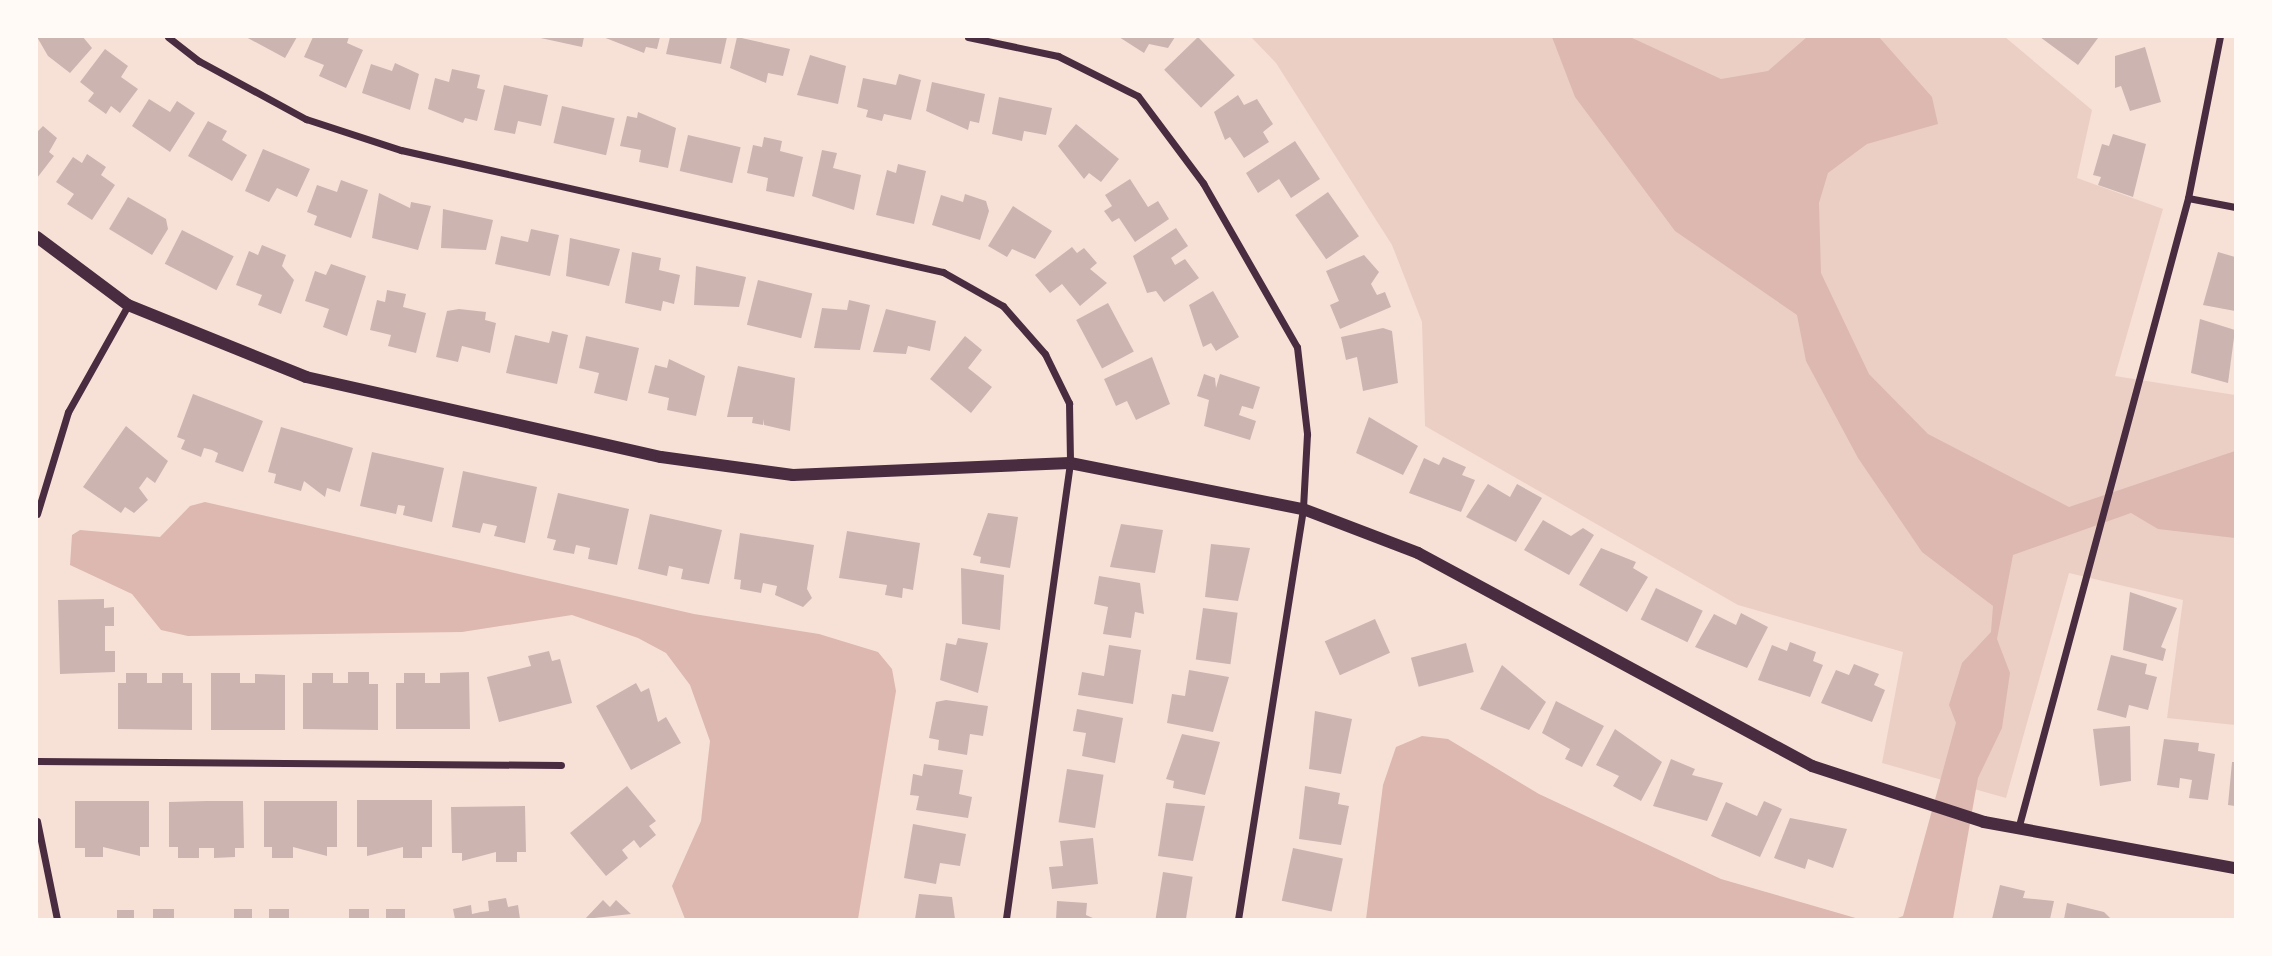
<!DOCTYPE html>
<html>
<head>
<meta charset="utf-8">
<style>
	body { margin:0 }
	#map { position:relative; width:2272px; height:956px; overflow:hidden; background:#f7e1d7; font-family:"Noto Sans",sans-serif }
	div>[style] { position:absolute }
	.green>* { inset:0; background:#ebcfc5 }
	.water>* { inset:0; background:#dcb8b0 }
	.building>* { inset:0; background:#ccb4b1; transform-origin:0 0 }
	.minor>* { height:7px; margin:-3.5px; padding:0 3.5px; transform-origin:3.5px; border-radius:3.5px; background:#4a2c40 }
	.tertiary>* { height:12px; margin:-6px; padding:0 6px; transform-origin:6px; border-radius:6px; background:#4a2c40 }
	span { translate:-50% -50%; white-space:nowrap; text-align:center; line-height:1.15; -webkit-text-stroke:6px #fffaf5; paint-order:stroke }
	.frame { position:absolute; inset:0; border:38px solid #fffaf5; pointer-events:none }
</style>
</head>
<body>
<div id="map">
	<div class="green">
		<i style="clip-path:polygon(1251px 37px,2005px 37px,2092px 110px,2077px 178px,2163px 209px,2115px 376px,2235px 395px,2235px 725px,2167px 718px,2183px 600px,2069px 573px,2006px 798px,1882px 763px,1903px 652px,1738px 605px,1425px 426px,1422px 322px,1392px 245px,1276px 63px)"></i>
	</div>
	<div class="water">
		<i style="clip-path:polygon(1552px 37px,1630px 37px,1721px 79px,1768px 71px,1807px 37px,1879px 37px,1932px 97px,1938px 124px,1867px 144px,1828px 173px,1819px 203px,1821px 273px,1869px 374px,1928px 434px,2069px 507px,2235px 451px,2235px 538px,2158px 529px,2131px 513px,2013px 555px,1997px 639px,2010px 673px,2002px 728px,1978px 778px,1953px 919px,1895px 919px,1903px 916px,1956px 723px,1949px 705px,1962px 663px,1991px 632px,1993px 606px,1922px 552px,1858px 458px,1806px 361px,1797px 315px,1675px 231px,1575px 97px)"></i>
		<i style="clip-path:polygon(205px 502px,694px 614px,819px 634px,878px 652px,892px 669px,896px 691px,858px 919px,685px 919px,672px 886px,701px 821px,710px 741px,690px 685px,666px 653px,638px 638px,572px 615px,462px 632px,188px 636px,161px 630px,132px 594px,70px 565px,72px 535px,80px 530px,160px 537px,190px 506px)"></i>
		<i style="clip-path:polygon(1422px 736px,1448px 739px,1539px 794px,1721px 879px,1859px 919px,1366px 919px,1383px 785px,1396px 747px)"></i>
	</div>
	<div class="building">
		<i style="clip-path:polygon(37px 37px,83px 37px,92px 48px,70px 73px,48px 56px)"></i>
		<i style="clip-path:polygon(246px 37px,297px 37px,285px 58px)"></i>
		<i style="clip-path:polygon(313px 37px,349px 37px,347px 43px,363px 50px,346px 88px,319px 76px,324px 65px,304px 57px)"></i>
		<i style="clip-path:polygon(536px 37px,584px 37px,582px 47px)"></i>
		<i style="clip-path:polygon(603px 37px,660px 37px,657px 49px,646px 47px,644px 53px)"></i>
		<i style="clip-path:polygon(670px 37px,727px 37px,721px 64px,666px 54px)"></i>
		<i style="clip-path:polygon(737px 37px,790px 49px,783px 76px,768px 73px,766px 83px,730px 68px)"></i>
		<i style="clip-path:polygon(1119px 37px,1175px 37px,1168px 48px,1149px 44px,1144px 53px)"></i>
		<i style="left:1198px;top:37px;width:53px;height:47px;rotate:46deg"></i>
		<i style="clip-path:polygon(2040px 37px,2096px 37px,2098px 38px,2078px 65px)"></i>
		<i style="clip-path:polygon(2145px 47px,2161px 102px,2130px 111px,2121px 86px,2115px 88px,2115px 56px)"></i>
		<i style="clip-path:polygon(105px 49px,128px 66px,121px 77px,138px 89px,120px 113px,111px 106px,106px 114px,88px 101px,94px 93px,80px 82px)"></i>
		<i style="clip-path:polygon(810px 55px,846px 66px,838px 104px,797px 95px)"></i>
		<i style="clip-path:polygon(395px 63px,419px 74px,410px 110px,362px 93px,371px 64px,392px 71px)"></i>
		<i style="clip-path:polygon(452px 69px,480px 75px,477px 88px,485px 90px,477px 121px,465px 118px,463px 123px,428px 109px,435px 78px,449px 82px)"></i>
		<i style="clip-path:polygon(899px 74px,921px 80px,911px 120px,884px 114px,882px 121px,866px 117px,868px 110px,857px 107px,863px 78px,896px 85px)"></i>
		<i style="clip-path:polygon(932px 82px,985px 94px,979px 123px,970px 121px,968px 130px,926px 111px)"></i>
		<i style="clip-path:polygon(504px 85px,548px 95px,541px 126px,518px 121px,515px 134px,494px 130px)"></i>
		<i style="clip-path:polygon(1238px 95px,1244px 105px,1257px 99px,1273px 124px,1263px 132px,1269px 142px,1244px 158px,1230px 137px,1225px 140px,1214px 112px)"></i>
		<i style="clip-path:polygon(999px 97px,1052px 108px,1046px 135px,1024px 131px,1022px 141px,992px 134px)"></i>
		<i style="clip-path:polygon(149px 99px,170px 112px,177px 101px,195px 113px,170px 152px,132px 126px)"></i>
		<i style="left:562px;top:106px;width:54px;height:38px;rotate:13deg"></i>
		<i style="clip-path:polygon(638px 112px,676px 128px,668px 168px,639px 162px,641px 150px,620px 146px,627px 116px,637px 118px)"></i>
		<i style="clip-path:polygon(208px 121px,227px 131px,222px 140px,247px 155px,232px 181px,188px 156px)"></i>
		<i style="clip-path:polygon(1076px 124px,1119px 159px,1101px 182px,1089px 173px,1084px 179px,1058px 146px)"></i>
		<i style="clip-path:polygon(43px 126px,57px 138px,49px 152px,54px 156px,37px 178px,37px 132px)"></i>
		<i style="clip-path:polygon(2113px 134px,2146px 144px,2133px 197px,2098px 185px,2101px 177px,2093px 175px,2102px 144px,2109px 146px)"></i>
		<i style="left:688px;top:135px;width:54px;height:37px;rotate:13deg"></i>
		<i style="clip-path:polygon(764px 137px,782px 141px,780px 151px,803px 157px,794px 197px,766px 191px,768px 178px,747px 173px,753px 145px,762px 147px)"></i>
		<i style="clip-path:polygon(1295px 141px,1320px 179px,1291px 198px,1279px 179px,1258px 193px,1246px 173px)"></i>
		<i style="clip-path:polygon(263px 149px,310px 169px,297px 197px,277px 188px,269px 202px,245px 191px)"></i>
		<i style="clip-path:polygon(822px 150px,837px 153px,833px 168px,861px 175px,854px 210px,812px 196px)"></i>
		<i style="clip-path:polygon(87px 154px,106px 167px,101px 175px,115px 185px,92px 220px,67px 204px,74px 194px,56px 182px,73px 157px,82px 163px)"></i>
		<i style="clip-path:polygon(898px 164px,926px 171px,914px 224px,876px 215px,887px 170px,896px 173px)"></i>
		<i style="clip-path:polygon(1130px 179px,1148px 207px,1158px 201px,1169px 219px,1135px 242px,1119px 218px,1112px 222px,1104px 211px,1112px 206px,1105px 195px)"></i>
		<i style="clip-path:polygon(341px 180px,368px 190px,351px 238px,314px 225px,317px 216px,307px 212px,317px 185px,337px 192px)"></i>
		<i style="left:1328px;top:192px;width:54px;height:40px;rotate:55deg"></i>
		<i style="clip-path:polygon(379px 193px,410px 208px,411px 202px,431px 206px,418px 250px,372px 238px)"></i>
		<i style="clip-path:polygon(965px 194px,986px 201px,989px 211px,980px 240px,932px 225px,941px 195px,963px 202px)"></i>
		<i style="clip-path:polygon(128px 197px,166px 219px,168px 229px,152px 255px,109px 229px)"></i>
		<i style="clip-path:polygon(1013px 206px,1052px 231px,1035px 259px,1012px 249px,1007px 257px,988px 246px)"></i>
		<i style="clip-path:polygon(443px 209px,493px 220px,486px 250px,441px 248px)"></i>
		<i style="clip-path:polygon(1176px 228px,1188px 246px,1171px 258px,1175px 265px,1185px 259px,1199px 278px,1164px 302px,1156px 291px,1147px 293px,1133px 256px)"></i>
		<i style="clip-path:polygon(531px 229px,559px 235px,550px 276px,495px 264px,501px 236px,528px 242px)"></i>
		<i style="left:182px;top:230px;width:58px;height:38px;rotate:27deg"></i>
		<i style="clip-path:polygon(570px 238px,620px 249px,609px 286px,566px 276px)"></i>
		<i style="clip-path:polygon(262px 245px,286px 255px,282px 266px,294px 280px,281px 314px,258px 305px,262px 295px,236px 285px,249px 251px,258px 255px)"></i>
		<i style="clip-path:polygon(1072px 247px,1077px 253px,1084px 248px,1097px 263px,1090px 269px,1107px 283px,1080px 306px,1062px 284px,1050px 293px,1035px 275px)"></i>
		<i style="clip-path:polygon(632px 252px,661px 258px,659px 270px,680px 275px,674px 304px,663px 301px,661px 311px,625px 303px)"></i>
		<i style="clip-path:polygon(2218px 252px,2235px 257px,2235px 311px,2203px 305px)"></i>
		<i style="clip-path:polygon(1364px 255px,1379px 272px,1371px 284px,1377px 295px,1385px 292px,1391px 307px,1340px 329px,1330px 305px,1339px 301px,1326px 271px)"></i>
		<i style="clip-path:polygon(331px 264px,366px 276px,347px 336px,323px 327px,329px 309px,305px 301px,315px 271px,326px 275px)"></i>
		<i style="clip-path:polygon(696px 266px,746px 277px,739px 307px,694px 305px)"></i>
		<i style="left:758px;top:280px;width:56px;height:46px;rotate:14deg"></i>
		<i style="clip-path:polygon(387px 290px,406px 294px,403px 307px,426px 313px,416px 353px,388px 346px,391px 335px,370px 330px,377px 300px,385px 302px)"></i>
		<i style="clip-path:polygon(1213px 291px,1239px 337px,1216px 351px,1211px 343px,1203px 347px,1189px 305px)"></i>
		<i style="clip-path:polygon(849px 300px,870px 305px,860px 350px,814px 348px,822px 308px,847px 310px)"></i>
		<i style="left:1108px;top:303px;width:55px;height:36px;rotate:62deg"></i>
		<i style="clip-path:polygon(459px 309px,486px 312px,485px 320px,496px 323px,490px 353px,462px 346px,458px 362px,436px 357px,447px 311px)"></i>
		<i style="clip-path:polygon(886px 309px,936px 321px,930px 351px,908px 346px,906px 354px,873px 352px)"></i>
		<i style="clip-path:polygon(2200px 319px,2235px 330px,2228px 383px,2191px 373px)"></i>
		<i style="clip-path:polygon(1383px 328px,1392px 331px,1398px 383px,1363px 391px,1357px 357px,1346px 360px,1341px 337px)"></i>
		<i style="clip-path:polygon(552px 331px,568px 335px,557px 384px,506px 373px,515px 335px,549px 343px)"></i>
		<i style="clip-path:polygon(586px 336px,639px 348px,627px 401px,594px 393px,599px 373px,579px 368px)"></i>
		<i style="clip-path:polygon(965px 336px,982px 350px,968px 368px,992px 387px,971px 413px,930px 379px)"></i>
		<i style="clip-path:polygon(1152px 357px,1170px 404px,1136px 420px,1127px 401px,1116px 406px,1104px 379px)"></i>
		<i style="clip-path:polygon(669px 359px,705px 376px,696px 416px,667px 410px,669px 398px,648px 393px,655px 365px,667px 368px)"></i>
		<i style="clip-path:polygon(738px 366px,795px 378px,790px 431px,764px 425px,764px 419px,763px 425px,752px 423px,753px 417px,727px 417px)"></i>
		<i style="clip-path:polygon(1204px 374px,1215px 378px,1216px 388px,1220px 374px,1260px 387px,1253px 409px,1242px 406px,1239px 415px,1256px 421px,1250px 440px,1204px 426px,1209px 400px,1197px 396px)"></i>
		<i style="clip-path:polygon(193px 394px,263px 421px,243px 472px,215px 462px,218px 453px,212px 450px,204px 448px,201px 457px,181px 449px,185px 440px,177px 437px)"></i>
		<i style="clip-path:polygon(1369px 417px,1418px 446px,1403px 475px,1356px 453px)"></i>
		<i style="clip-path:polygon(126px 426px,168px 461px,155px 483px,147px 477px,139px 488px,148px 500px,134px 513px,125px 507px,121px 513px,83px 487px)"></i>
		<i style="clip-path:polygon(281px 427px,353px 448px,340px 492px,327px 488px,325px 497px,304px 481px,301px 491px,274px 483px,276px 474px,268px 472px)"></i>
		<i style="clip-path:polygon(372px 452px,444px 468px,432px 522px,403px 515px,405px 506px,398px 505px,396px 514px,360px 506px)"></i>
		<i style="clip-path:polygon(1443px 457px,1466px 467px,1462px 475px,1475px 480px,1461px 512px,1409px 493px,1424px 458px,1439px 465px)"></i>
		<i style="clip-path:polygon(463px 471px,537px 487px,525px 543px,494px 536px,497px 526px,483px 523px,480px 533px,452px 527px)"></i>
		<i style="clip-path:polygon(1488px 484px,1510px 497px,1517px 484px,1542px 498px,1516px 542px,1466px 517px)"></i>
		<i style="clip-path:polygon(558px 493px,629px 509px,617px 565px,588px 559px,590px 548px,576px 545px,574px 554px,553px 550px,556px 540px,547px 538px)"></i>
		<i style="clip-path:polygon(988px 513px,1018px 517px,1010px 568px,980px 563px,981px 557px,973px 555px)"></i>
		<i style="clip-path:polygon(650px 514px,722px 530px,709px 584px,681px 579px,683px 569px,669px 566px,667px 576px,638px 569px)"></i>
		<i style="clip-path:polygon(1543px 520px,1571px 536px,1583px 528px,1594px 535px,1569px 575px,1524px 550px)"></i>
		<i style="clip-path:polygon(1121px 524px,1163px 530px,1155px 573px,1110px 567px)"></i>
		<i style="clip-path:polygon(847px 531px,920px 543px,913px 590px,903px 588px,902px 598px,885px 595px,887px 585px,839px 578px)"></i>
		<i style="clip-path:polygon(740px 533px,814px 545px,807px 589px,812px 598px,803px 607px,775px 595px,777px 586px,763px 583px,761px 593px,740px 589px,741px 580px,734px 579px)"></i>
		<i style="clip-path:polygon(1211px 544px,1250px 548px,1238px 601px,1205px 597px)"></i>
		<i style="clip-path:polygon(1601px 548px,1636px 562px,1633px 568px,1648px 577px,1627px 612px,1579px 585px)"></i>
		<i style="clip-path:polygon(961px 568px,1004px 575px,1000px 630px,962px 624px)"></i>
		<i style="clip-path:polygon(1099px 576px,1140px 583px,1144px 614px,1135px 612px,1131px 638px,1103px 634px,1108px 607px,1094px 604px)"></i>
		<i style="left:1656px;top:588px;width:52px;height:35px;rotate:26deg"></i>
		<i style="clip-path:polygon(2130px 592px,2177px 608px,2161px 647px,2166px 649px,2163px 661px,2123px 650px)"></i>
		<i style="clip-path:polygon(104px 599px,104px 608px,114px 607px,114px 626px,105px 626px,105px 651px,115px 651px,115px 672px,60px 674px,58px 600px)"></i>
		<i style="left:1203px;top:608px;width:35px;height:52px;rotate:8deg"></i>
		<i style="clip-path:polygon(1741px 613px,1768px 627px,1747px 668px,1695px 647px,1714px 614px,1736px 625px)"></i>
		<i style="left:1375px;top:619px;width:37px;height:55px;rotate:66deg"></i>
		<i style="clip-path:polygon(958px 638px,988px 643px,978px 693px,940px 680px,946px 643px,956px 645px)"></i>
		<i style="clip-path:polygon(1790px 642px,1816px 652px,1813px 661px,1823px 665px,1810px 697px,1758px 680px,1772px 645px,1787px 651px)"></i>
		<i style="left:1466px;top:643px;width:30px;height:57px;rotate:75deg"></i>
		<i style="clip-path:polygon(1109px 645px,1141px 650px,1133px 704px,1078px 695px,1082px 672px,1104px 676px)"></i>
		<i style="clip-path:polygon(549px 651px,552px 661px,560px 659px,572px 703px,499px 722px,487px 677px,531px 666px,528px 656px)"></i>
		<i style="clip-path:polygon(2111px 655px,2147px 664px,2145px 674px,2157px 677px,2148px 710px,2129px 705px,2126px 718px,2097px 710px)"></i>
		<i style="clip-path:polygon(1854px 664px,1879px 674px,1874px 685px,1885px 690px,1872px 722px,1821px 703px,1836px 670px,1849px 675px)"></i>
		<i style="clip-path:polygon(1502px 665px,1546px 702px,1529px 730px,1480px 709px)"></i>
		<i style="clip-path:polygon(1189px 670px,1229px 677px,1213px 732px,1167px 723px,1172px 694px,1185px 696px)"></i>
		<i style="clip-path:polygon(348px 672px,369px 672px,369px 684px,378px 684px,378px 730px,303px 729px,303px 683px,312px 683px,312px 673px,333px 673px,333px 683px,348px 683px)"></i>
		<i style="clip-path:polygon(469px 672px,470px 729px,396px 729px,396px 683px,404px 683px,404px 673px,425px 673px,425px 683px,440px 683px,440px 673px)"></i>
		<i style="clip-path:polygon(126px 673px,147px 673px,147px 683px,162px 683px,162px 673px,183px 673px,183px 683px,192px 683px,192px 730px,118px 729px,118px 683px,126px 683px)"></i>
		<i style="clip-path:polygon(211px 673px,240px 673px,240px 683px,255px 683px,255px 674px,285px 675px,285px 730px,211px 730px)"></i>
		<i style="clip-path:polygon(636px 683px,641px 692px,649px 688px,658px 722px,666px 717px,681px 743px,631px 770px,596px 706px)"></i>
		<i style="clip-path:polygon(946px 700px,988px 706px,983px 736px,970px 734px,967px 755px,938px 750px,939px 740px,929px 738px,936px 702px)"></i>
		<i style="clip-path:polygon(1556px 701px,1604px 726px,1582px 767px,1565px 759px,1570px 749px,1542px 733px)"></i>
		<i style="clip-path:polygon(1077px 709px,1123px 718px,1115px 763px,1082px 756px,1086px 733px,1073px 731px)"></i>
		<i style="clip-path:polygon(1315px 711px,1352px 719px,1341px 774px,1309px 769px)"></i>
		<i style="clip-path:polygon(2130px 726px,2131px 781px,2100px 786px,2093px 729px)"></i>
		<i style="clip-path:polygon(1615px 729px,1662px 762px,1641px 801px,1613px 786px,1619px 776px,1596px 765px)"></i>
		<i style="clip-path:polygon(1182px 734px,1220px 742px,1205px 795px,1173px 788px,1174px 781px,1166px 779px)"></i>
		<i style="clip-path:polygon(2164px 739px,2199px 743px,2198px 751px,2215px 754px,2208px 800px,2189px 798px,2192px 780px,2180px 778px,2179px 788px,2157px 785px)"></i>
		<i style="clip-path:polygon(1671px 759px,1695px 769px,1692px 775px,1723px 783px,1707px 821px,1653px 806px)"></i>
		<i style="clip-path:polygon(2232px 762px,2235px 762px,2235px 806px,2228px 805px)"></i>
		<i style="clip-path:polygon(924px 764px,963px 770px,959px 794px,972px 797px,968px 818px,916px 810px,919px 796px,910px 795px,913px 774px,922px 776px)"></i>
		<i style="left:1067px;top:769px;width:37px;height:54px;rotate:9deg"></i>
		<i style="clip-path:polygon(627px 786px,656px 821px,649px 826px,656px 835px,640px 848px,634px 840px,622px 850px,628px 858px,606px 876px,570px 833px)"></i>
		<i style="clip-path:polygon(1305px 786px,1340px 793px,1338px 804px,1349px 806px,1341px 845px,1299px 839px)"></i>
		<i style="clip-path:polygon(357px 800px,432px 800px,432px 847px,422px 847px,422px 858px,403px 858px,403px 847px,367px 856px,367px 847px,357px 847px)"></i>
		<i style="clip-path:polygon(75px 801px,149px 801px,149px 847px,140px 847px,140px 856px,103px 847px,103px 857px,85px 857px,85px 848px,75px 848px)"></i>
		<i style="clip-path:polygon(207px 801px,243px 801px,244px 848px,235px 848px,235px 857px,214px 858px,214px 848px,199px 848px,199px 858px,178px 858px,178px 847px,169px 847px,169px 802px)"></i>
		<i style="clip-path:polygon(264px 801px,337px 801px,337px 847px,327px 847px,327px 856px,293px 847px,293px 858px,272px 858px,272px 847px,264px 847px)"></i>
		<i style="clip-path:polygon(1764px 801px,1782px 809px,1760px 857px,1711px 836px,1726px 802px,1757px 816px)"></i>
		<i style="clip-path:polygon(1166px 803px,1205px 806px,1193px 861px,1158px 856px)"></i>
		<i style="clip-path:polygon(525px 806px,526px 852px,517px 852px,517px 862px,496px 862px,496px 852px,462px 861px,462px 853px,452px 853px,451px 807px)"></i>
		<i style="clip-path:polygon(1790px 818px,1847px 829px,1833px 868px,1808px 859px,1805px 869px,1774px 858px)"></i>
		<i style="clip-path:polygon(913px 824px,966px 834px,960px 866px,940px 863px,936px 884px,904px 878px)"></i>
		<i style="clip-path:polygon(1093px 838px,1098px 884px,1052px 889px,1049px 867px,1063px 866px,1060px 841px)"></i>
		<i style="left:1293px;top:848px;width:51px;height:54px;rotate:12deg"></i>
		<i style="left:1163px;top:872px;width:30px;height:48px;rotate:9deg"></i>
		<i style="clip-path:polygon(2000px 885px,2025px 891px,2023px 898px,2054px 901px,2050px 919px,1992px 919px)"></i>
		<i style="clip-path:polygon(919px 894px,952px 897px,955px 919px,915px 919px)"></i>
		<i style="clip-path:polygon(506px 898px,508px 907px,518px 905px,520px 919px,455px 919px,453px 909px,471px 905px,472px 914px,481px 912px,489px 911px,488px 901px)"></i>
		<i style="clip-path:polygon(603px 900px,610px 907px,616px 900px,631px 914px,585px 919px)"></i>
		<i style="clip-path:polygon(1057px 901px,1087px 903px,1086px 915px,1095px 919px,1056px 919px)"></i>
		<i style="clip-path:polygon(2067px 903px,2104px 912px,2111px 919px,2064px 919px)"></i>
		<i style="left:153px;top:909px;width:21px;height:10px"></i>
		<i style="left:234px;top:909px;width:18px;height:10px"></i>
		<i style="left:269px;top:909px;width:20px;height:10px"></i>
		<i style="left:349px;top:909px;width:20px;height:10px"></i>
		<i style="left:386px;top:909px;width:19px;height:10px"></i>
		<i style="left:117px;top:910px;width:17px;height:9px"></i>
	</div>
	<div class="minor">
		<i style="left:168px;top:37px;width:39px;rotate:38deg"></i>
		<i style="left:199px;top:61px;width:122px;rotate:28.5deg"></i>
		<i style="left:306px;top:119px;width:100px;rotate:18.1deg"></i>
		<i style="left:401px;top:150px;width:556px;rotate:12.69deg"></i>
		<i style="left:943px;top:272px;width:69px;rotate:29.5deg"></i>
		<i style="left:1003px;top:306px;width:64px;rotate:48.8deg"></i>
		<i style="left:1045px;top:354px;width:55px;rotate:63.9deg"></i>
		<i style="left:1069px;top:403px;width:60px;rotate:89deg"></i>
		<i style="left:1070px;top:463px;width:460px;rotate:98deg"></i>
		<i style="left:968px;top:37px;width:92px;rotate:11.9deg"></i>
		<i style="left:1058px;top:56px;width:89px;rotate:26.6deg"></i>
		<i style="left:1138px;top:96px;width:109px;rotate:53.2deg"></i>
		<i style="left:1203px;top:183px;width:189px;rotate:60.2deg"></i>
		<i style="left:1297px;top:347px;width:88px;rotate:83.4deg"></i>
		<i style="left:1307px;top:434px;width:75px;rotate:93.1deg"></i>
		<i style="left:1303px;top:509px;width:415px;rotate:99deg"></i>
		<i style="left:2188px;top:198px;width:48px;rotate:10.8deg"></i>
		<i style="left:37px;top:514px;width:107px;rotate:-73.1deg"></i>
		<i style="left:68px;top:412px;width:123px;rotate:-60.7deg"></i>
		<i style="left:37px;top:761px;width:524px;rotate:0.44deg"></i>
		<i style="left:37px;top:821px;width:100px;rotate:78.5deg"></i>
		<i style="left:2018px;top:829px;width:653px;rotate:-74.92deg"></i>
		<i style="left:2188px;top:198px;width:164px;rotate:-78.8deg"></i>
	</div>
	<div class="tertiary">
		<i style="left:37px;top:237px;width:114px;rotate:36.8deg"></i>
		<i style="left:128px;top:305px;width:192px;rotate:22deg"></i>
		<i style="left:306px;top:377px;width:364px;rotate:12.7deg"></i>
		<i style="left:661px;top:457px;width:133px;rotate:7.8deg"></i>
		<i style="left:793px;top:475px;width:277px;rotate:-2.5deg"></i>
		<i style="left:1070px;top:463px;width:237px;rotate:11.2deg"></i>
		<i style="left:1303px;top:509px;width:123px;rotate:20.9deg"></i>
		<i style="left:1418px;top:553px;width:448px;rotate:28.4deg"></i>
		<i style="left:1812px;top:766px;width:181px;rotate:18deg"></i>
		<i style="left:1984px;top:822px;width:255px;rotate:10.4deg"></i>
	</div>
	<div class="frame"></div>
</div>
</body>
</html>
